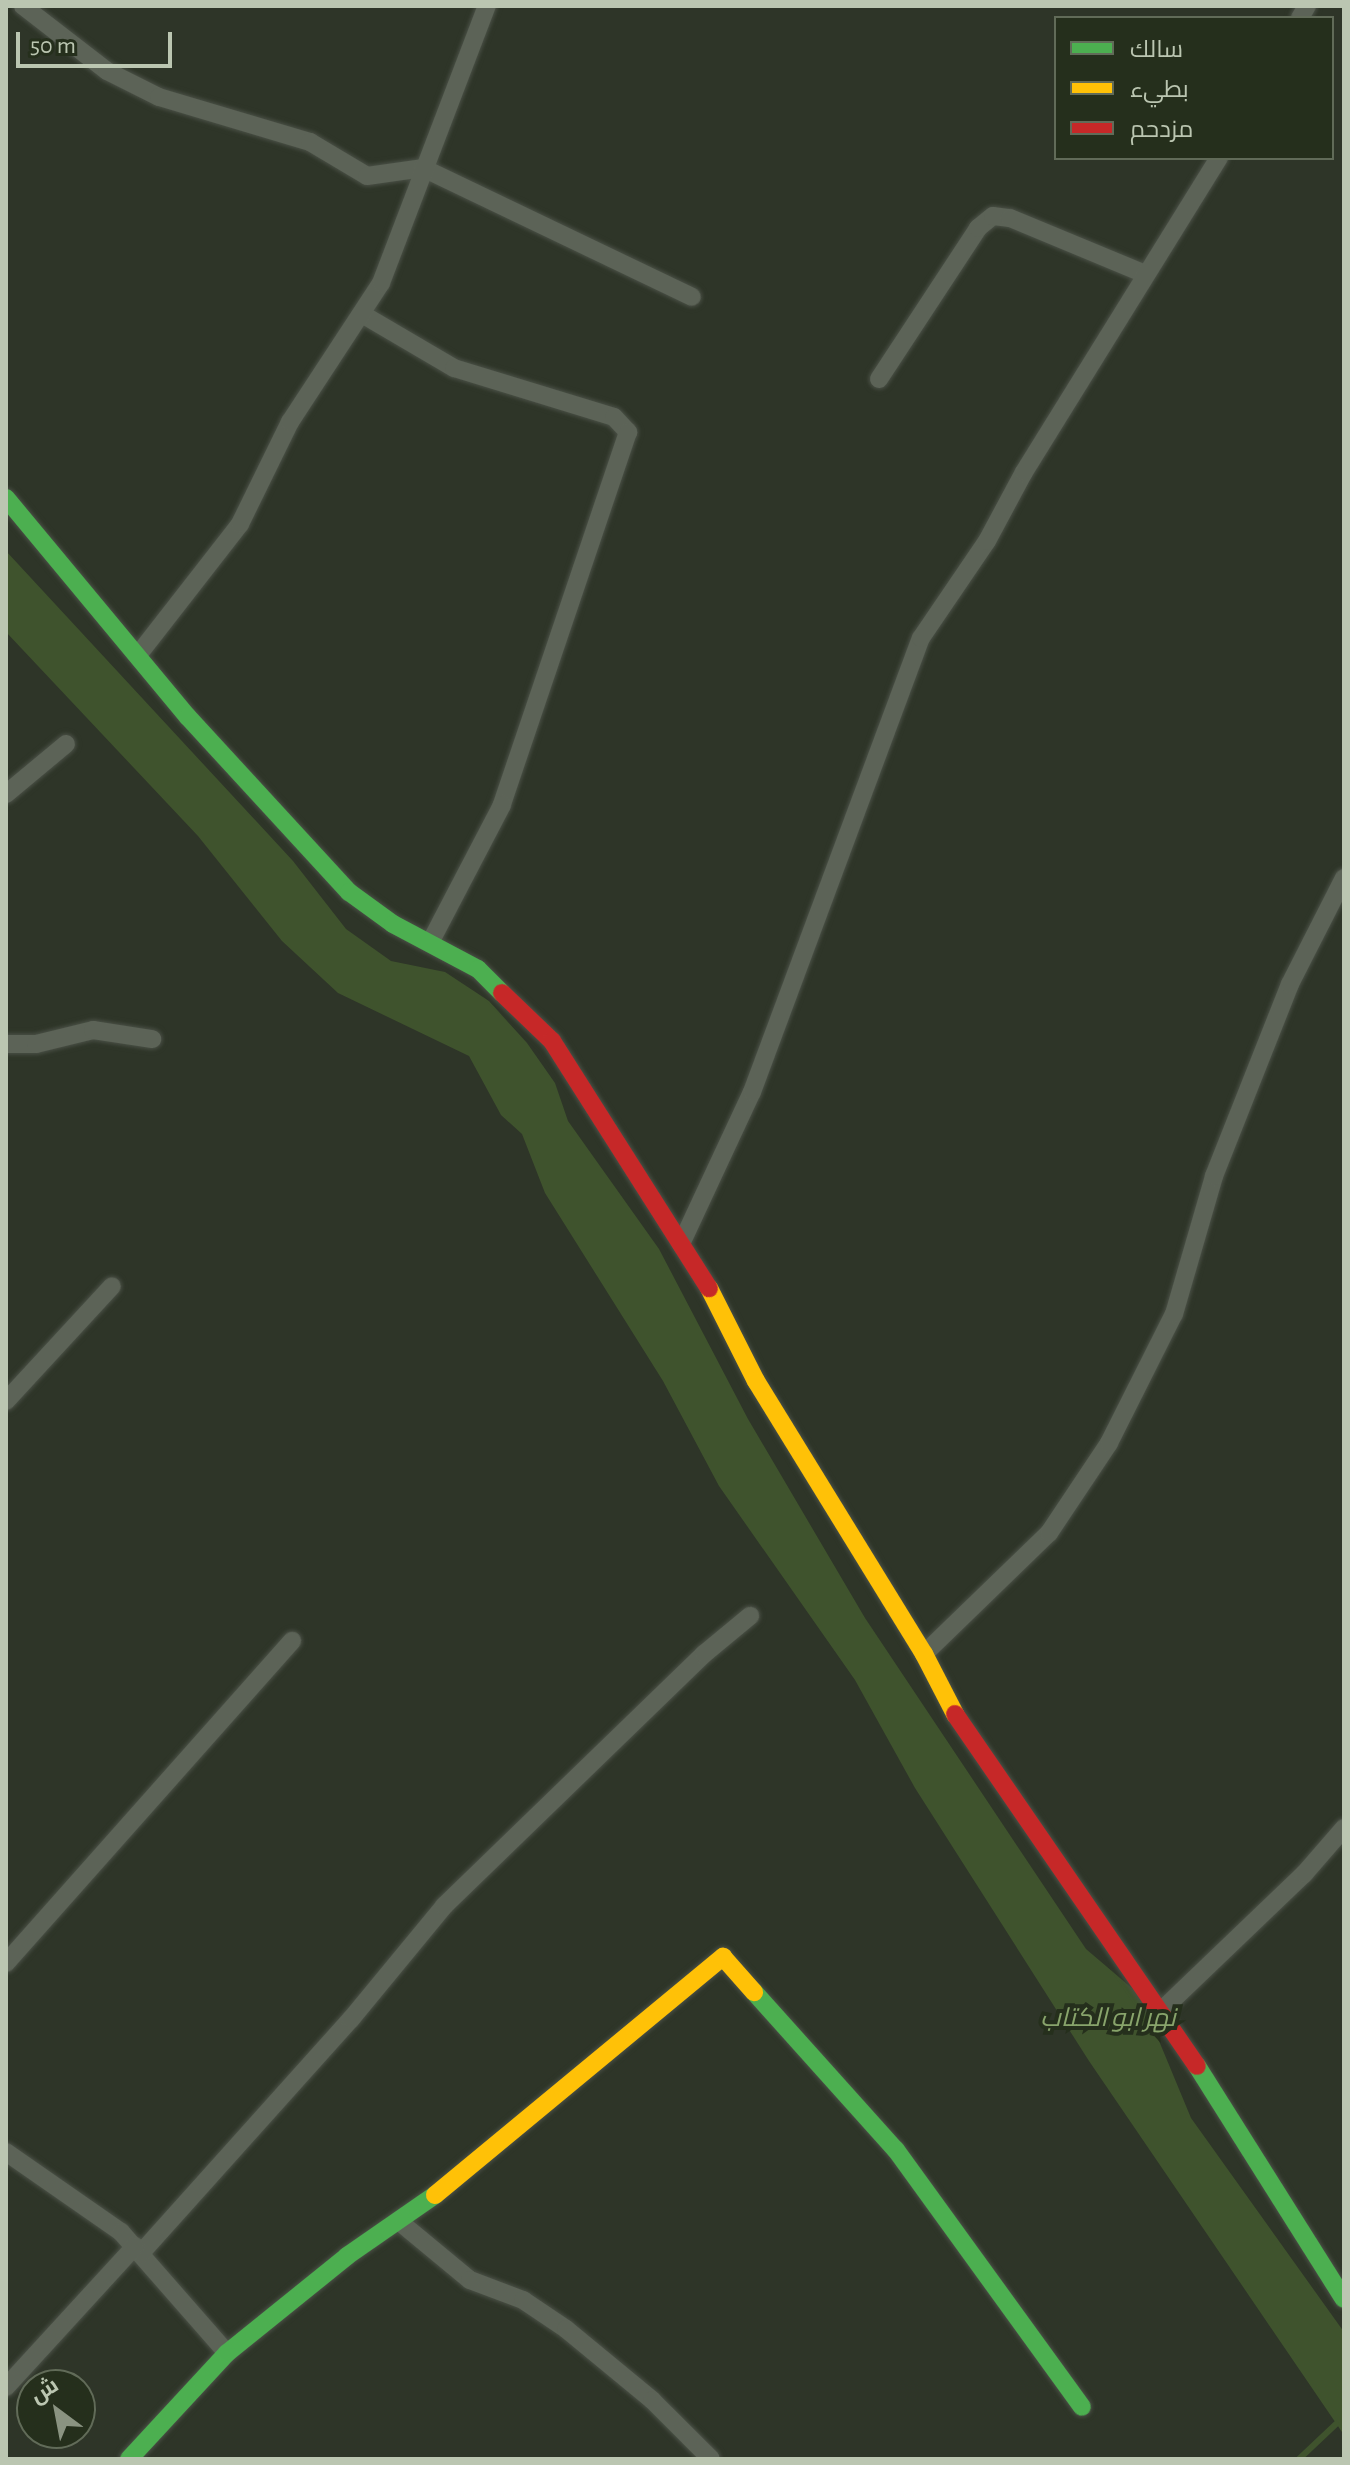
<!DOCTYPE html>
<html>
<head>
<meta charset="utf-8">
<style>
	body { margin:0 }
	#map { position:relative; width:1350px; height:2465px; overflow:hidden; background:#2e3528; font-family:"Alegreya Sans",Cairo,sans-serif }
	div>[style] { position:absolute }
	.water>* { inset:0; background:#3f532d }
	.stream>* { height:6px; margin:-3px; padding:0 3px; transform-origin:3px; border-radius:3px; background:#3f532d }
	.roads { filter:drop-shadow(0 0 2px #4a5046) drop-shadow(0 0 2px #4a5046) }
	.street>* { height:18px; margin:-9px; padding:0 9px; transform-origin:9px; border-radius:9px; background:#5c6357 }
	.fast>* { height:18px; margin:-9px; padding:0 9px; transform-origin:9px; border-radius:9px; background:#4caf50 }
	.slow>* { height:18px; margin:-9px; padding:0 9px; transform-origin:9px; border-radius:9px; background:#ffc107 }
	.jam>* { height:18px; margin:-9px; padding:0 9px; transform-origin:9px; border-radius:9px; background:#c62828 }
	span { translate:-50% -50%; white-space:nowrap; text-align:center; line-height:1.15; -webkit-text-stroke:8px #252f1c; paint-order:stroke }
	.water-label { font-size:26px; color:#88a46b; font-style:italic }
	.frame { position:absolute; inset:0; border:8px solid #bbc6b1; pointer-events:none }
	.legend { position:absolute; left:1054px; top:16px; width:280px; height:144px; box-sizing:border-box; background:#252f1c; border:2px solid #616b58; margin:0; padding:10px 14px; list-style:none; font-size:24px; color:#bbc6b1 }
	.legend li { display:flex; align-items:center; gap:16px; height:40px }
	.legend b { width:40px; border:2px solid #616b58 }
	.north { position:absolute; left:16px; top:2369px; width:80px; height:80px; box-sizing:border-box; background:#252f1c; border:2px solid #616b58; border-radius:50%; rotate:328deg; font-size:22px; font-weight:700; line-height:32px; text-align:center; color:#bbc6b1 }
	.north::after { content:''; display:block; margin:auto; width:28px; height:36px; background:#8a9381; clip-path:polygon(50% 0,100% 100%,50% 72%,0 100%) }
	.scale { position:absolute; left:16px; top:32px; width:156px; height:36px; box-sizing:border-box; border:4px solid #bbc6b1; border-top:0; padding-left:10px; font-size:24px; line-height:28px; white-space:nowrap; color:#bbc6b1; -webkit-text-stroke:6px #252f1c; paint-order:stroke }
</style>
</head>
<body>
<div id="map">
	<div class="water">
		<i style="clip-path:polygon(6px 551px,293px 861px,346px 929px,391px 961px,445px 972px,489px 1001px,527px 1043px,555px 1083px,568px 1121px,659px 1249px,748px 1419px,865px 1618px,1086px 1949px,1140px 1995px,1191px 2118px,1344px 2332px,1344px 2435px,1089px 2061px,915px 1788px,855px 1680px,719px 1486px,663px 1381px,545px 1193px,522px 1134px,501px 1115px,469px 1056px,338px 993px,282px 941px,198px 836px,6px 632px)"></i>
	</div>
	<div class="stream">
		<i style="left:1299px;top:2459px;width:51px;rotate:-43.4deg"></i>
	</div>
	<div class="roads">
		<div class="street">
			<i style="left:23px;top:6px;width:106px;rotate:37.7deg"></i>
			<i style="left:107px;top:71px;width:58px;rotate:26.6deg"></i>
			<i style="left:159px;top:97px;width:158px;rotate:16.6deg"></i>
			<i style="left:310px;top:142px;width:66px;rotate:30.8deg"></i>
			<i style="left:367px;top:176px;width:57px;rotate:-8.1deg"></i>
			<i style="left:423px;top:168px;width:298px;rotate:25.6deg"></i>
			<i style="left:1300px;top:18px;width:14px;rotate:-60deg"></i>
			<i style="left:362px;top:314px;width:107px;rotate:30.4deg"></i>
			<i style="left:454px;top:368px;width:167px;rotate:17deg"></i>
			<i style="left:614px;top:417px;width:21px;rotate:47deg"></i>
			<i style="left:628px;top:432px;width:394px;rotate:108.7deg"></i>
			<i style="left:502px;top:805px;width:153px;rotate:117.6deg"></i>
			<i style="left:879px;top:379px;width:181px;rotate:-56.7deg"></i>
			<i style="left:978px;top:228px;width:19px;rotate:-39deg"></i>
			<i style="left:993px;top:216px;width:17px;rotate:7deg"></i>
			<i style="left:1010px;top:218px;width:146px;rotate:22.5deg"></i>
			<i style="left:138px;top:655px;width:166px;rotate:-52.1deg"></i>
			<i style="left:240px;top:524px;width:114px;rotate:-63.9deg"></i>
			<i style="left:290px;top:422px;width:166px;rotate:-56.8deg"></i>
			<i style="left:381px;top:283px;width:297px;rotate:-69.1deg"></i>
			<i style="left:6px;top:794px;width:78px;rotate:-39.8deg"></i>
			<i style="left:6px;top:1044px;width:30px"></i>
			<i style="left:36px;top:1044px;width:59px;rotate:-13.8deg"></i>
			<i style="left:93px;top:1030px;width:60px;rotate:8.7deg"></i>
			<i style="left:681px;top:1244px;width:168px;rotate:-65deg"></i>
			<i style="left:752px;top:1092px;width:484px;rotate:-69.6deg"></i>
			<i style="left:921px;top:638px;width:117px;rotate:-55.8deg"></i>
			<i style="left:987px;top:541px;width:78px;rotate:-61.8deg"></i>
			<i style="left:1024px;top:472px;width:370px;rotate:-58.2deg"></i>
			<i style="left:6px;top:1401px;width:156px;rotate:-47.3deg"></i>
			<i style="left:924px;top:1654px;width:174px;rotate:-44.1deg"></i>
			<i style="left:1049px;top:1533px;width:108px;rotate:-56.3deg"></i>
			<i style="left:1109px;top:1443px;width:144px;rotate:-63.3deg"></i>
			<i style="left:1174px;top:1314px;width:144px;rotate:-73.8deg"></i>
			<i style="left:1214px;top:1176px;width:206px;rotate:-68.4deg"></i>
			<i style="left:1290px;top:984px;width:119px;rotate:-63deg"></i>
			<i style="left:6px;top:1963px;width:431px;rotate:-48.4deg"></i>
			<i style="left:1162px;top:2010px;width:197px;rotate:-43.8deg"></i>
			<i style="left:1304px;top:1874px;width:61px;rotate:-49deg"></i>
			<i style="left:6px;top:2152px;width:140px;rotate:34.8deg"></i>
			<i style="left:121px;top:2232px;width:161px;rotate:48.8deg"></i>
			<i style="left:401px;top:2223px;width:89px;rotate:39.6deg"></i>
			<i style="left:470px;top:2280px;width:57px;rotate:20.7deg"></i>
			<i style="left:523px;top:2300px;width:52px;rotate:34deg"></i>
			<i style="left:566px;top:2329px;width:112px;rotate:39.5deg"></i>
			<i style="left:652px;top:2400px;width:83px;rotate:45deg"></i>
			<i style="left:141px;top:2253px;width:314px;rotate:-48.1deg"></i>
			<i style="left:351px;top:2019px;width:146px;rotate:-50.5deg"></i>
			<i style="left:444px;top:1906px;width:362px;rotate:-44.1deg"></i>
			<i style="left:704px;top:1654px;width:60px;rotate:-39.6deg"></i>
			<i style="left:6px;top:2387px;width:191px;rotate:-47.5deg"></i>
		</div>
		<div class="fast">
			<i style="left:6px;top:498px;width:285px;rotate:50.3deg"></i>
			<i style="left:188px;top:717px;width:238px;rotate:47.4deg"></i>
			<i style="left:349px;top:892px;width:54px;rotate:36deg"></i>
			<i style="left:393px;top:924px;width:96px;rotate:27.9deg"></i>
			<i style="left:478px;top:969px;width:34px;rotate:45deg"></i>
			<i style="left:754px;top:1992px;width:212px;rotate:48.1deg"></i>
			<i style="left:896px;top:2150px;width:317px;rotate:54.1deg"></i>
			<i style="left:1197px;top:2066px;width:275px;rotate:57.8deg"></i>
			<i style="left:129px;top:2459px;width:144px;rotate:-47.2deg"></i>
			<i style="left:227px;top:2353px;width:154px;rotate:-38.9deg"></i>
			<i style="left:347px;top:2256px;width:107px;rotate:-34.7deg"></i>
		</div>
		<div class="slow">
			<i style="left:709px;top:1288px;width:104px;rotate:63.2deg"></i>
			<i style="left:756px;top:1381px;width:321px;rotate:58.4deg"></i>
			<i style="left:924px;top:1654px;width:68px;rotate:62.7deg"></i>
			<i style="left:435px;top:2195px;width:374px;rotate:-39.6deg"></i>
			<i style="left:723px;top:1957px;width:47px;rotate:48.5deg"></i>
		</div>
		<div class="jam">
			<i style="left:502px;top:993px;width:69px;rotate:43.8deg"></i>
			<i style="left:552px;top:1041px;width:293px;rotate:57.6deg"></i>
			<i style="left:955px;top:1714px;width:427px;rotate:55.5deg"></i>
		</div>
	</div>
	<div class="water-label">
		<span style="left:1108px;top:2019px">نهر ابو الكتاب</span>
	</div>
	<div class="frame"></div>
	<ul class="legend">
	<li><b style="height:10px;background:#4caf50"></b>سالك</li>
	<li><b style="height:10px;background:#ffc107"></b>بطيء</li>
	<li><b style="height:10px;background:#c62828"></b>مزدحم</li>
	</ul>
	<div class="north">ش</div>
	<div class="scale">50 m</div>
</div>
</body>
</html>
